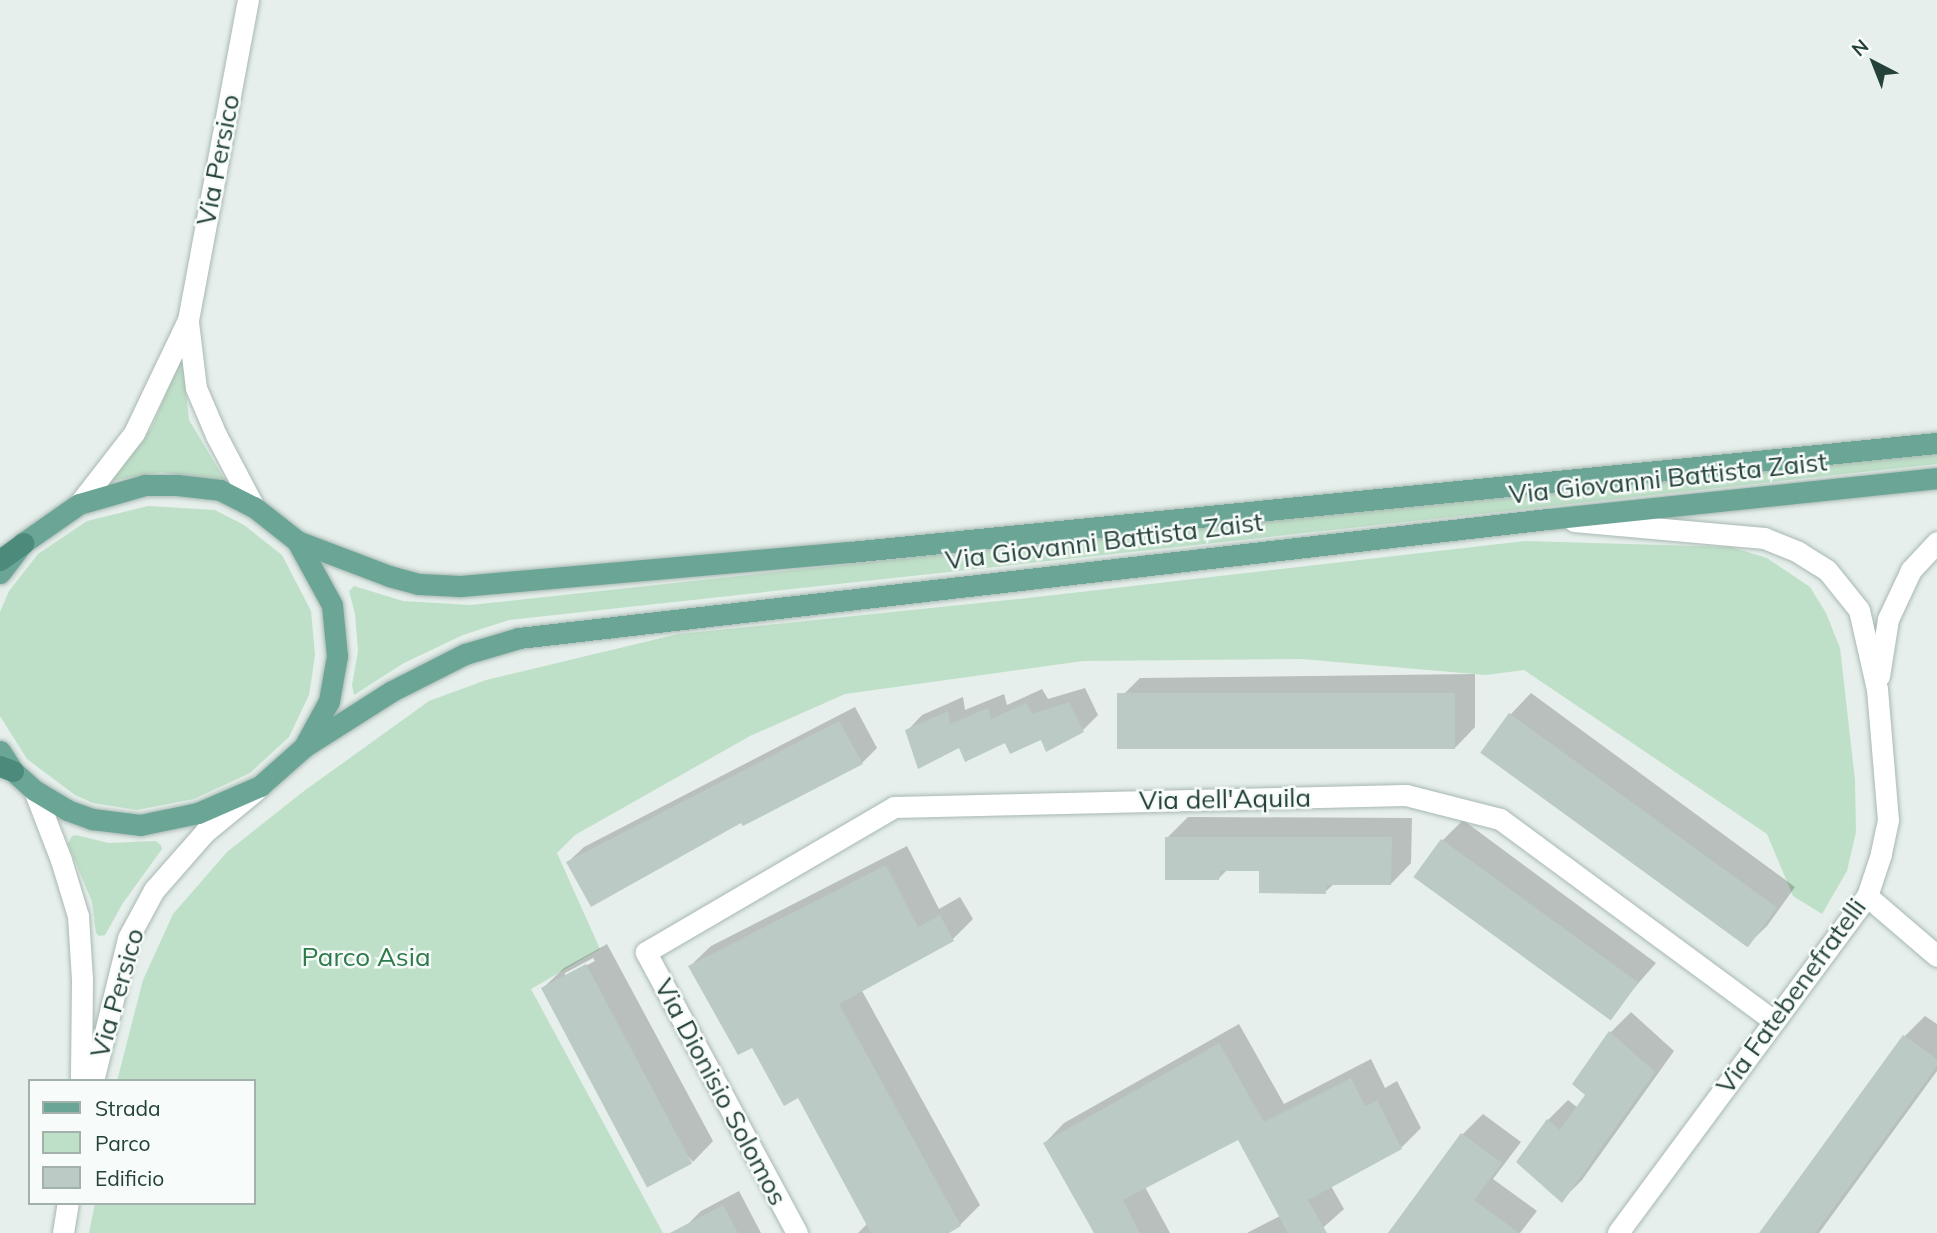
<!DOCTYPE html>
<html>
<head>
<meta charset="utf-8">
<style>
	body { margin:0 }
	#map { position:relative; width:1937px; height:1233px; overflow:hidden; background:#e6efeb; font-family:Mulish,sans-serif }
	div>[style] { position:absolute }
	.green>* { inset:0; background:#bfe0c8 }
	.shadow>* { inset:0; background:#0003 }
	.building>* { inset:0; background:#bbcac4; transform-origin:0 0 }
	.roads { filter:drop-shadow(0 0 2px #a8b8b2) drop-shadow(0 0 2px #a8b8b2) }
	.minor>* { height:21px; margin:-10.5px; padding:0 10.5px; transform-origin:10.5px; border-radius:10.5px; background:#fff }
	.tertiary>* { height:21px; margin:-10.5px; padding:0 10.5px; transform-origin:10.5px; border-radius:10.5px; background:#fff }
	.primary>* { height:21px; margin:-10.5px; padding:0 10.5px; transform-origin:10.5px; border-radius:10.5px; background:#6aa596 }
	.trunk>* { height:21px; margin:-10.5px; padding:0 10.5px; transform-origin:10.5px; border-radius:10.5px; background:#4c8a7c }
	span { translate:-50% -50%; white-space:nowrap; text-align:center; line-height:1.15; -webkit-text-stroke:5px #f7fbf9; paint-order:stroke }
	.street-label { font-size:26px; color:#24423a }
	.park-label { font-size:26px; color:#2d7a4b }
	.legend { position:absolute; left:28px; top:1079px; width:228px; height:126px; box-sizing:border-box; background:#f7fbf9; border:2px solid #a3b1ad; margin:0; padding:9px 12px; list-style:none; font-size:21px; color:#24423a }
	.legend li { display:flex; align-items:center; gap:14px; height:35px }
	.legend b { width:35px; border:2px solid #a3b1ad }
	.north { position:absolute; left:1839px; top:28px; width:70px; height:70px; -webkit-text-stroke:5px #f7fbf9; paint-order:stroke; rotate:318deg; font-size:19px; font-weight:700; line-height:28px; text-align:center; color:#24423a }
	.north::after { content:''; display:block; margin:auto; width:24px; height:32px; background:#24423a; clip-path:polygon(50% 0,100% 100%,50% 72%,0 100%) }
</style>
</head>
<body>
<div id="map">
	<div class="green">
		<i style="clip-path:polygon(182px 356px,189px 420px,227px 483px,161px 472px,104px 482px,151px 429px)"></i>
		<i style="clip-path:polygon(1937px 447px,1937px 464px,509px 620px,463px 635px,404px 663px,354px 695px,352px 685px,358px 651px,355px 614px,349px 591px,354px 586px,403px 601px,470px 605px)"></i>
		<i style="clip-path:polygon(148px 506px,215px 510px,244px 525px,282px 555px,311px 611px,315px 655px,309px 695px,289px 737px,250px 773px,194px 799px,137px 810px,93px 803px,75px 795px,27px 759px,0 716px,0 612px,9px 591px,38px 554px,87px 521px)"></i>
		<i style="clip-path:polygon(1525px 541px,1731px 547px,1767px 558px,1810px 587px,1826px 613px,1840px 648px,1855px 780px,1856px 832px,1847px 871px,1822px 914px,1793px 896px,1767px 834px,1524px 670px,1486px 675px,1301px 659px,1083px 661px,845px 694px,750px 736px,575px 835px,557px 853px,600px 949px,531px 989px,663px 1233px,89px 1233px,95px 1203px,254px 1203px,254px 1081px,117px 1081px,143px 980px,173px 914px,227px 852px,304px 791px,429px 701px,486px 680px,678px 634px,1019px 599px)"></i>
		<i style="clip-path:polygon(76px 835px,109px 843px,156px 841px,161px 845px,162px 849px,123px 903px,105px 935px,99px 936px,96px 933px,92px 902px,68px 844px,72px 836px)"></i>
	</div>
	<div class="shadow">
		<i style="clip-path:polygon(1475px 674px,1475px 727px,1455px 748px,1119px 699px,1140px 678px)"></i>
		<i style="clip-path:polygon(1085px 688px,1098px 715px,1083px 730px,960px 746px,907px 731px,922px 715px,963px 697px,965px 710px,1004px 694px,1007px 705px,1042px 689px,1048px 699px)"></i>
		<i style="clip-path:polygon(1531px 693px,1795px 887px,1767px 926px,1746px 946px,1482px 753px,1511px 714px)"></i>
		<i style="clip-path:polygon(855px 707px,877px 748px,862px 763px,568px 862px,584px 847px)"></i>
		<i style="clip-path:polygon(1188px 817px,1412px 818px,1411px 863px,1391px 884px,1334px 884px,1325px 892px,1261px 869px,1228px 869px,1219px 878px,1167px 838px)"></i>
		<i style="clip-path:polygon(1463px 820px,1656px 963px,1608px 1018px,1418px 878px,1443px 840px)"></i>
		<i style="clip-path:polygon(907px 846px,939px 909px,960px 897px,973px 919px,953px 939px,861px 989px,980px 1205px,960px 1225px,943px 1233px,858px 1233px,868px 1223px,799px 1095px,753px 1045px,690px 966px,711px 946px)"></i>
		<i style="clip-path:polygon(evenodd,607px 944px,713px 1141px,693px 1162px,543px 988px,564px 968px,607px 944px,593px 958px,595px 961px,565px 977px,565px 973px,593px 958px)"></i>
		<i style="clip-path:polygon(1631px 1012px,1674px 1051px,1582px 1180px,1562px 1200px,1548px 1120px,1568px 1100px,1578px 1108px,1587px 1095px,1574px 1083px,1611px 1032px)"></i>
		<i style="clip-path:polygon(1925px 1016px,1937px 1024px,1937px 1071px,1819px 1233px,1763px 1233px,1905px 1036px)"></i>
		<i style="clip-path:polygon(1239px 1024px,1284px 1104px,1371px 1059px,1385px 1088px,1397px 1081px,1421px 1128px,1401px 1148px,1331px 1186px,1344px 1209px,1317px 1233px,1247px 1233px,1280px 1216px,1239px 1137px,1145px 1187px,1170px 1233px,1096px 1233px,1045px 1143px,1064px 1123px)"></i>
		<i style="clip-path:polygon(1483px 1114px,1521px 1142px,1493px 1179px,1537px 1211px,1520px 1233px,1390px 1233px,1463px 1134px)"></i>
		<i style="clip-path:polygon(739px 1191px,761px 1233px,689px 1233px,686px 1226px,701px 1211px)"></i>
	</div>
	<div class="building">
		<i style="left:1455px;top:693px;width:56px;height:338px;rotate:90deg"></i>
		<i style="clip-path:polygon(1069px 702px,1084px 732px,1046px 752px,1041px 740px,1010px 754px,1005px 743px,965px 762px,959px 748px,918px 769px,905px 730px,948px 711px,950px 724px,988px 708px,991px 719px,1026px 703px,1032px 714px)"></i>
		<i style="left:1509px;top:713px;width:331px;height:49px;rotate:36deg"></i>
		<i style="clip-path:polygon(839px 721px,863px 764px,743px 826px,741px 823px,591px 907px,566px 862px)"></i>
		<i style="clip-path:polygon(1165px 837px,1392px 837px,1391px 885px,1326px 885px,1326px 894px,1259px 893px,1259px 871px,1220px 871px,1219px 880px,1165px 880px)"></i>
		<i style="left:1441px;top:839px;width:244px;height:47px;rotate:36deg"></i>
		<i style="clip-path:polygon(886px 865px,918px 927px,940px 915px,954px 941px,839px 1004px,961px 1226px,949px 1233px,871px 1233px,798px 1098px,784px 1106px,752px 1048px,738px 1055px,688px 966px)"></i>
		<i style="left:586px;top:964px;width:226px;height:51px;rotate:62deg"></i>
		<i style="clip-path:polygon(1609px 1031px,1655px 1072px,1562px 1203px,1516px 1162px,1547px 1119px,1560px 1130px,1585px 1095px,1572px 1084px)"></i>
		<i style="clip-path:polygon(1903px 1035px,1937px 1059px,1937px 1066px,1815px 1233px,1759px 1233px)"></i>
		<i style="clip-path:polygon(1219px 1043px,1264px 1122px,1351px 1078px,1365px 1106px,1377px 1100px,1402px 1149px,1308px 1200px,1327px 1233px,1288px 1233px,1238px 1140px,1123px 1200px,1140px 1233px,1094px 1233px,1043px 1143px)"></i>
		<i style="clip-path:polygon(1461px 1133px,1502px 1163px,1474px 1200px,1519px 1233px,1388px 1233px)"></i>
		<i style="clip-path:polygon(723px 1205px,738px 1233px,670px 1233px)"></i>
	</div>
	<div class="roads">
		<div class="minor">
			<i style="left:1574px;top:521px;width:191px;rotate:5.1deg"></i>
			<i style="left:1764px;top:538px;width:37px;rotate:22deg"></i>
			<i style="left:1798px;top:552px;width:34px;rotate:32deg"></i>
			<i style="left:1827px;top:570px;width:51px;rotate:51.3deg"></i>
			<i style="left:1859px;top:610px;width:81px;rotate:77.2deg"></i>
			<i style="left:1877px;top:689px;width:131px;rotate:85.2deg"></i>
			<i style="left:1888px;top:820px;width:35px;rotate:102deg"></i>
			<i style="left:1881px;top:854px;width:44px;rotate:108.4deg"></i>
			<i style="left:1867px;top:896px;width:419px;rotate:126.5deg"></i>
			<i style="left:1879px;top:676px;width:58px;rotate:-81deg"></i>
			<i style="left:1888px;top:619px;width:54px;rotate:-64.9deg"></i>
			<i style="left:1911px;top:570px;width:38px;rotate:-47deg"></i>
			<i style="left:1867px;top:896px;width:92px;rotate:40.6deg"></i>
			<i style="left:797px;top:1233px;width:319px;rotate:-118.3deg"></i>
			<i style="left:646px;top:952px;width:287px;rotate:-30.3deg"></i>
			<i style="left:894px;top:807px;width:512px;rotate:-1.34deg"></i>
			<i style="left:1406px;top:795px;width:97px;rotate:14.3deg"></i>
			<i style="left:1500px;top:819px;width:339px;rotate:36.4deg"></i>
		</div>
		<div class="tertiary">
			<i style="left:188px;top:322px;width:66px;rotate:83.1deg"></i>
			<i style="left:196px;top:388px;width:51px;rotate:66.9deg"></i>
			<i style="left:216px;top:435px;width:81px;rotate:62.2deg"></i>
			<i style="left:79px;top:504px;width:90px;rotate:-52.2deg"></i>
			<i style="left:134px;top:433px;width:125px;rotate:-64.5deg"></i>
			<i style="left:188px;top:320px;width:326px;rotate:-79.4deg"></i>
			<i style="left:34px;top:790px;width:75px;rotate:68.9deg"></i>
			<i style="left:61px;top:860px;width:59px;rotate:73.1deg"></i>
			<i style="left:78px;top:916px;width:63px;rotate:86.4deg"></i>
			<i style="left:82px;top:979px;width:102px;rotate:90.6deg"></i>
			<i style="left:93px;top:1081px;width:147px;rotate:-76.2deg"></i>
			<i style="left:128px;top:938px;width:55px;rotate:-61.6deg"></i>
			<i style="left:154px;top:890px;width:77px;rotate:-48.7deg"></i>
			<i style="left:205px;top:832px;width:66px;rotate:-39.5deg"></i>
			<i style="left:63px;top:1233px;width:30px;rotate:-81deg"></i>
		</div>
		<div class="primary">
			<i style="left:297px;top:541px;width:73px;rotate:61.3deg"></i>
			<i style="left:332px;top:605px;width:51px;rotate:84.4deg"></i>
			<i style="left:337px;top:656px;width:46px;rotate:100.1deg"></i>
			<i style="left:329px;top:701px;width:50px;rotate:118.6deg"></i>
			<i style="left:0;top:573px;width:38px;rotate:-53deg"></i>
			<i style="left:23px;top:543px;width:68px;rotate:-34.9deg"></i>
			<i style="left:79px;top:504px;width:69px;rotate:-16.1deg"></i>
			<i style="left:145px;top:485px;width:32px"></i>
			<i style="left:177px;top:485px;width:43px;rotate:6.6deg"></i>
			<i style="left:220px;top:490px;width:38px;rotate:27deg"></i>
			<i style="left:254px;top:507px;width:55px;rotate:38.3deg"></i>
			<i style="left:297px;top:541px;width:98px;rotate:20.8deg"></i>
			<i style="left:389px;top:576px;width:31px;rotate:15deg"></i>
			<i style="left:419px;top:584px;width:41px;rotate:2.8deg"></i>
			<i style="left:460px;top:586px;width:391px;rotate:-5deg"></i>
			<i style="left:850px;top:552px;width:1092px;rotate:-5.73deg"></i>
			<i style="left:0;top:751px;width:24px;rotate:57deg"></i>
			<i style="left:13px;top:771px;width:28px;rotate:42deg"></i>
			<i style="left:34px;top:790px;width:39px;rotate:31deg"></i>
			<i style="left:67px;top:810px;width:27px;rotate:20deg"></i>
			<i style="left:92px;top:819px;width:48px;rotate:7.1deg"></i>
			<i style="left:140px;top:825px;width:59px;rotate:-11.7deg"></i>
			<i style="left:198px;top:813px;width:68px;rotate:-23.5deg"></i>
			<i style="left:260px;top:786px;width:59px;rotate:-41.6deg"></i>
			<i style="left:304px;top:747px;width:104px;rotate:-32.5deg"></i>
			<i style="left:392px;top:691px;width:82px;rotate:-26.9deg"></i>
			<i style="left:465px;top:654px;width:56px;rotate:-16.5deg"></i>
			<i style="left:519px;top:638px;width:1036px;rotate:-6.6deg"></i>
			<i style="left:1548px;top:519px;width:391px;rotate:-6deg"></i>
		</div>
		<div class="trunk">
			<i style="left:0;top:560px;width:29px;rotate:-36deg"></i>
			<i style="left:0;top:766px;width:14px;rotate:21deg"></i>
		</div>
	</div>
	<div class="street-label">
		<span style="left:218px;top:160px;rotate:-79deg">Via Persico</span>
		<span style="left:1668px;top:478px;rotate:-6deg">Via Giovanni Battista Zaist</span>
		<span style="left:1104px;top:541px;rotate:-7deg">Via Giovanni Battista Zaist</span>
		<span style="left:1225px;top:799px;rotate:-1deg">Via dell'Aquila</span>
		<span style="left:117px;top:993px;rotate:-74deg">Via Persico</span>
		<span style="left:1791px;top:996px;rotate:-54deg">Via Fatebenefratelli</span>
		<span style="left:721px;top:1092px;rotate:62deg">Via Dionisio Solomos</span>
	</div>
	<div class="park-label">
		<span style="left:366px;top:957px">Parco Asia</span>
	</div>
	<ul class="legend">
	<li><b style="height:9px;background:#6aa596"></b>Strada</li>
	<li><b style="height:19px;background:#bfe0c8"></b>Parco</li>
	<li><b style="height:19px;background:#bbcac4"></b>Edificio</li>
	</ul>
	<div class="north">N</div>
</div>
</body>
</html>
